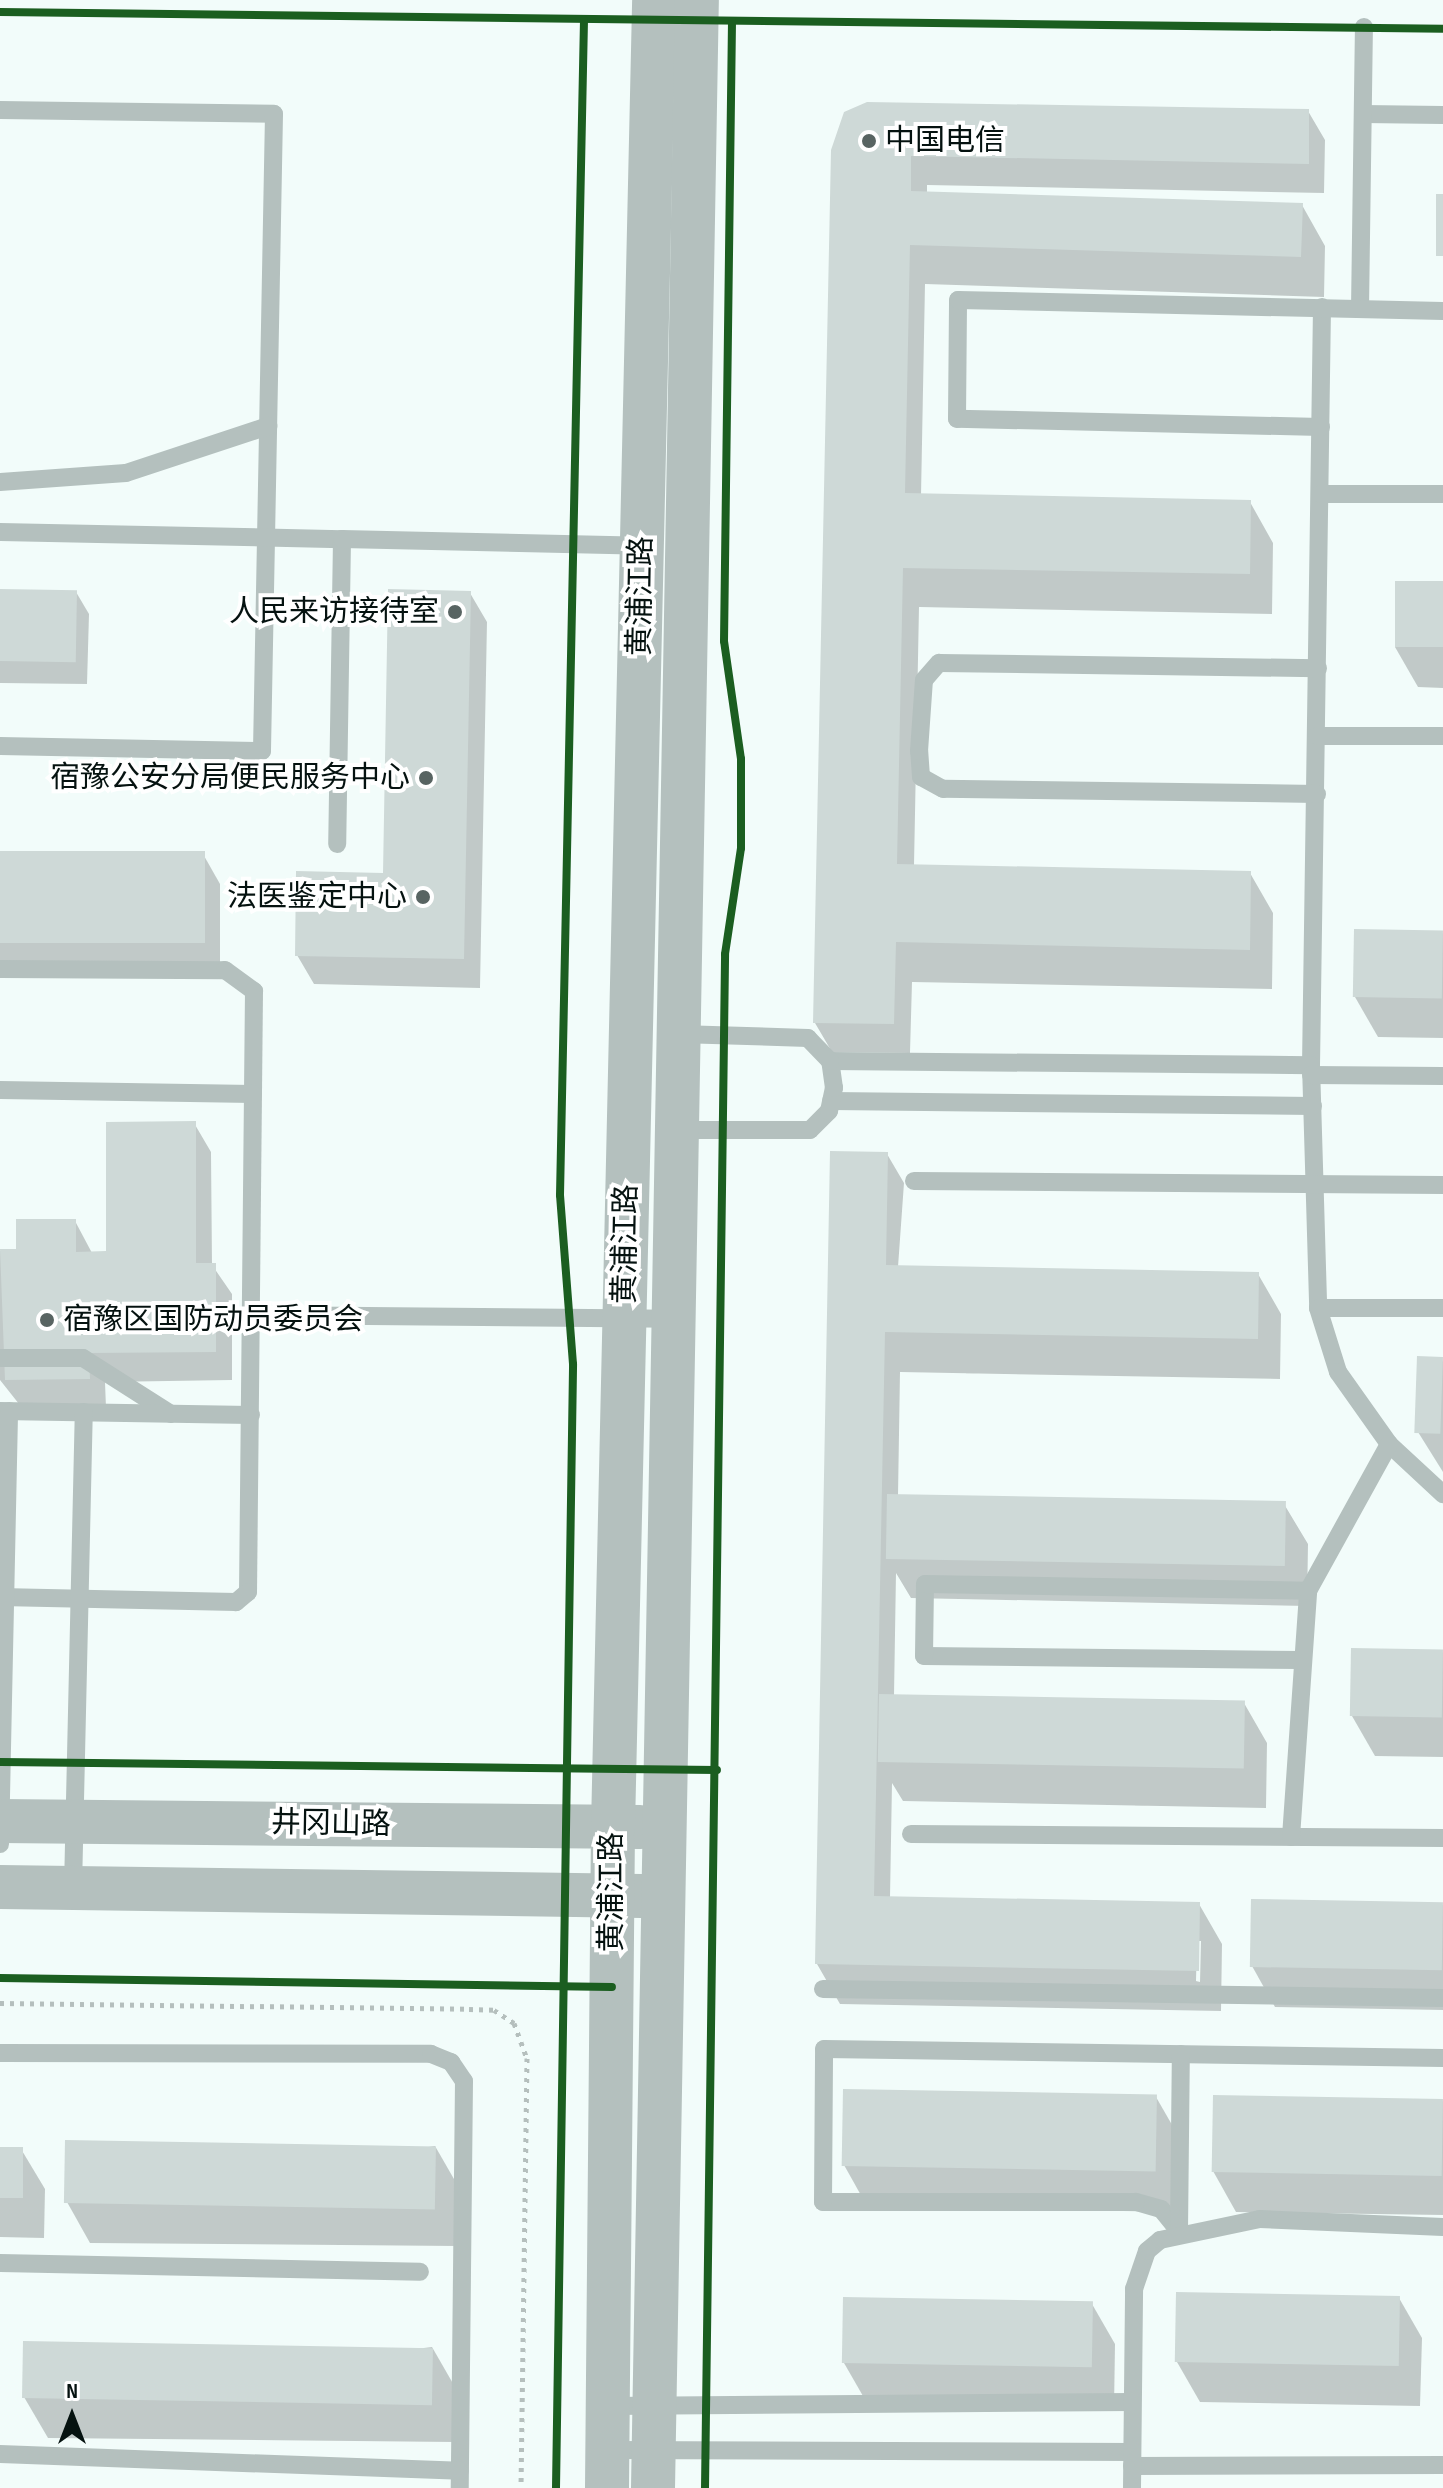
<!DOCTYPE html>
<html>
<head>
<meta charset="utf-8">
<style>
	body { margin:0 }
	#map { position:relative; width:1443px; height:2488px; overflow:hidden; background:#f2fcfa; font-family:"Sofia Sans Condensed","Noto Sans SC",sans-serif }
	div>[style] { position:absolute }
	.shadow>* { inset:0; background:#0003 }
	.building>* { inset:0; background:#ced9d7; transform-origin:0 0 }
	.path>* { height:5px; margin-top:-2.5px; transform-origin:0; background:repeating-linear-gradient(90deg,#b5bfbd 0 4px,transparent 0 10px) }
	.service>* { height:18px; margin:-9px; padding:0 9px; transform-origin:9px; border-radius:9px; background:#b4c0be }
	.tertiary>* { height:44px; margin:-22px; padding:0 22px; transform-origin:22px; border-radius:22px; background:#b4c0be }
	.cycleway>* { height:8px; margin:-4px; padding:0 4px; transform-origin:4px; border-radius:4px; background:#1b5e20 }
	.dots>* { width:22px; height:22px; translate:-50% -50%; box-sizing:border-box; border:4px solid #fff; border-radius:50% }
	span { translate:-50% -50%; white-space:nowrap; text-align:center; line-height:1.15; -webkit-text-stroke:8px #fff; paint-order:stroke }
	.poi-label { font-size:30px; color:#051210 }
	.left { translate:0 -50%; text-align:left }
	.right { translate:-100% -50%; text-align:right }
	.street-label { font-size:30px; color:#051210 }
	.north { position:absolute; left:32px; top:2376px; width:80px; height:80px; -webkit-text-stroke:6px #fff; paint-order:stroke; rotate:0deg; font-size:22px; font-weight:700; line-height:32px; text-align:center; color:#051210 }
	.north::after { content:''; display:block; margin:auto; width:28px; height:36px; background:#051210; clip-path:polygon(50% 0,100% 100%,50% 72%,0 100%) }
</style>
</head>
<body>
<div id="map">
	<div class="shadow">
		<i style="clip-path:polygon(1308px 111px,1325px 140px,1324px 193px,927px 185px,927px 193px,1302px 205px,1325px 246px,1324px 297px,925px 284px,921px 496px,1250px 502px,1273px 543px,1272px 614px,919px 607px,914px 866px,1250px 873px,1273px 913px,1272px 989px,912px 982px,910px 1053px,832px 1052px,815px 1023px,833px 150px)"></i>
		<i style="clip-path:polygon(1443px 583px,1443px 688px,1418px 687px,1395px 647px)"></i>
		<i style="clip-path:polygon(0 591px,76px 592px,89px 614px,87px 684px,0 683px)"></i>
		<i style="clip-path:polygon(470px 593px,487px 622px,480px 988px,314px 984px,297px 955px,385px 875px)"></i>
		<i style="clip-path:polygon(0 853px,203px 854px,220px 884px,220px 973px,0 971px)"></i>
		<i style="clip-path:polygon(1443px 933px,1443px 1038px,1378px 1037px,1355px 997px)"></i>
		<i style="clip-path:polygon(194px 1123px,211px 1152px,212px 1265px,232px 1294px,232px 1380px,105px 1382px,106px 1408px,23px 1409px,0 1380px,0 1251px,18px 1251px,75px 1221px,92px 1253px,108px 1253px)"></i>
		<i style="clip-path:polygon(evenodd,887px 1154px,904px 1183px,898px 1267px,1258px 1274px,1281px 1314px,1280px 1379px,900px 1372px,898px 1496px,1284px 1504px,1308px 1544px,1307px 1606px,911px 1598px,896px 1573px,894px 1696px,1244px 1703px,1267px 1743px,1266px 1808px,903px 1801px,892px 1783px,890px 1898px,1199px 1904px,1222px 1944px,1221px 2011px,840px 2004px,817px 1964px,887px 1154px,1197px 1941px,1201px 1941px,1200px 1982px,1196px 1981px,1197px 1941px)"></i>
		<i style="clip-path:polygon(1443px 1359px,1443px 1472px,1418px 1432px)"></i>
		<i style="clip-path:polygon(1443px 1652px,1443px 1757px,1375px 1756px,1352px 1716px)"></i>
		<i style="clip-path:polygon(1443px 1905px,1443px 2010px,1275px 2007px,1252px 1966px)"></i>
		<i style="clip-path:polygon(1156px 2097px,1179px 2137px,1177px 2212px,867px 2206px,844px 2165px)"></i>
		<i style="clip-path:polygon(1443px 2101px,1443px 2215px,1236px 2212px,1213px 2171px)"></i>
		<i style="clip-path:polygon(435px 2146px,458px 2186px,457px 2246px,90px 2243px,67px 2202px)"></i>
		<i style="clip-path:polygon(0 2149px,21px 2149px,45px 2189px,44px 2238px,0 2237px)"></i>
		<i style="clip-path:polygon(1399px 2298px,1422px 2338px,1420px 2406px,1200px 2402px,1177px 2362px)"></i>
		<i style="clip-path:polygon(1092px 2304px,1115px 2344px,1114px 2408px,867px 2403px,844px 2363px)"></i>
		<i style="clip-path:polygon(432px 2347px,455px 2387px,454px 2442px,48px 2438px,24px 2397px)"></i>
	</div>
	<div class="building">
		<i style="clip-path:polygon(867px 102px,1309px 109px,1309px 164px,911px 156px,911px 191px,1303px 203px,1301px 257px,910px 245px,905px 493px,1251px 500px,1250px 574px,903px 568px,897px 864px,1251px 871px,1250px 950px,896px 942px,894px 1024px,813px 1023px,831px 150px,844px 112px)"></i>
		<i style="left:1436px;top:194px;width:7px;height:62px"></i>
		<i style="left:1395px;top:581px;width:48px;height:66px"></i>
		<i style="left:0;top:589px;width:77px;height:72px;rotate:1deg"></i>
		<i style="clip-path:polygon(388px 589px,471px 591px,464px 959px,295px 956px,296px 871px,383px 873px)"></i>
		<i style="left:0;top:851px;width:205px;height:92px"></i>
		<i style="left:1354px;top:929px;width:89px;height:68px;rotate:1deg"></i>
		<i style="clip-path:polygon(196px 1121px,196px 1263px,216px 1263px,216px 1352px,89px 1353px,90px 1379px,5px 1380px,0 1249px,16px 1249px,16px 1219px,76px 1219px,76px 1252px,106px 1251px,106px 1122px)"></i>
		<i style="clip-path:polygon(830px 1151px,888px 1152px,886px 1265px,1259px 1272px,1258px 1339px,885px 1332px,874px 1896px,1200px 1902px,1199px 1971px,815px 1964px)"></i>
		<i style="left:1417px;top:1356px;width:26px;height:77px;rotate:2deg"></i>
		<i style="left:887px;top:1494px;width:399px;height:65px;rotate:1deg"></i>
		<i style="left:1351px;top:1648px;width:92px;height:68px;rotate:1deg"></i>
		<i style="left:879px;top:1694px;width:366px;height:68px;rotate:1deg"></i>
		<i style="left:1251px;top:1899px;width:192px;height:68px;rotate:1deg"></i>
		<i style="left:843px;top:2089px;width:314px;height:77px;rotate:1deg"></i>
		<i style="left:1213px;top:2095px;width:230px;height:77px;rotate:1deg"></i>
		<i style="left:65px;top:2140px;width:371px;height:63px;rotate:1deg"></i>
		<i style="left:0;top:2147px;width:23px;height:51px"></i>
		<i style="left:1176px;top:2292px;width:224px;height:70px;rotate:1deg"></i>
		<i style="left:843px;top:2297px;width:250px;height:66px;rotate:1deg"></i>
		<i style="left:23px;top:2341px;width:410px;height:57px;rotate:1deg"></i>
	</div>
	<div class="path">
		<i style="left:0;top:2003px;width:469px;rotate:0.7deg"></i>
		<i style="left:469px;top:2009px;width:25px;rotate:2deg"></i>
		<i style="left:494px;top:2010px;width:24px;rotate:33deg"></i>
		<i style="left:514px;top:2023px;width:37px;rotate:70deg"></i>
		<i style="left:527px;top:2058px;width:430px;rotate:90.8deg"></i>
	</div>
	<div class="service">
		<i style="left:0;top:110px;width:274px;rotate:0.8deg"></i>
		<i style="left:274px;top:114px;width:637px;rotate:91.08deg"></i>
		<i style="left:262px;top:751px;width:262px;rotate:-178.9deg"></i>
		<i style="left:1363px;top:114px;width:80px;rotate:0.7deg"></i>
		<i style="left:1322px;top:307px;width:758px;rotate:90.83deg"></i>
		<i style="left:1311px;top:1065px;width:243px;rotate:88.3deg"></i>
		<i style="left:1318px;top:1308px;width:67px;rotate:72.6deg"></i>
		<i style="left:1338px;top:1372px;width:88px;rotate:54.7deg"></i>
		<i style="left:1389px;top:1444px;width:74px;rotate:42.8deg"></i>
		<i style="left:1360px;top:309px;width:282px;rotate:-89.2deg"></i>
		<i style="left:1321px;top:427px;width:364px;rotate:-178.7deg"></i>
		<i style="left:957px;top:419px;width:119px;rotate:-89.5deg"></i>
		<i style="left:958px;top:300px;width:485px;rotate:1.3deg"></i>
		<i style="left:0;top:482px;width:126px;rotate:-4.1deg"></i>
		<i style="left:126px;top:473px;width:150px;rotate:-18.3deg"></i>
		<i style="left:1320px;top:494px;width:123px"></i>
		<i style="left:0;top:532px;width:342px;rotate:1.2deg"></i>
		<i style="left:342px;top:539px;width:305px;rotate:90.9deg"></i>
		<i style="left:342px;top:539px;width:301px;rotate:1.3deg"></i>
		<i style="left:1317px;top:736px;width:126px"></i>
		<i style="left:1317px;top:794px;width:374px;rotate:-179.2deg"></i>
		<i style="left:943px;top:789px;width:25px;rotate:-151deg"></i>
		<i style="left:921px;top:777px;width:26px;rotate:-94deg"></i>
		<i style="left:919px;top:751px;width:71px;rotate:-86deg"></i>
		<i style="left:924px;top:680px;width:23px;rotate:-49deg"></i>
		<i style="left:939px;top:663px;width:379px;rotate:0.8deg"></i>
		<i style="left:0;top:969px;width:225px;rotate:0.3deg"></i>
		<i style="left:225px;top:970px;width:36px;rotate:36deg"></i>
		<i style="left:254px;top:991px;width:601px;rotate:90.57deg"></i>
		<i style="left:248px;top:1592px;width:16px;rotate:140deg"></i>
		<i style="left:236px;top:1602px;width:236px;rotate:-178.8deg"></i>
		<i style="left:830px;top:1061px;width:481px;rotate:0.5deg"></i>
		<i style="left:1311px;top:1075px;width:132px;rotate:0.4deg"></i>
		<i style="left:0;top:1090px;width:253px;rotate:0.9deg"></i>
		<i style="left:831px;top:1101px;width:482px;rotate:0.6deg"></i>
		<i style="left:677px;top:1130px;width:133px"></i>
		<i style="left:810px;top:1130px;width:27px;rotate:-45deg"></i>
		<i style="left:829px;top:1111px;width:24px;rotate:-78deg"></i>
		<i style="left:834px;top:1088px;width:27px;rotate:-98deg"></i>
		<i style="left:830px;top:1061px;width:32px;rotate:-134deg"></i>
		<i style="left:808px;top:1038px;width:130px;rotate:-178.2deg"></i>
		<i style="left:914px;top:1181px;width:529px;rotate:0.43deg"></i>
		<i style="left:1318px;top:1308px;width:125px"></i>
		<i style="left:251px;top:1315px;width:420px;rotate:0.5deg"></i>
		<i style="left:0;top:1358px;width:83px"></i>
		<i style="left:83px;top:1358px;width:104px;rotate:32.5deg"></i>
		<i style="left:0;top:1411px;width:251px;rotate:0.9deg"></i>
		<i style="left:1299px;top:1660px;width:375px;rotate:-179.4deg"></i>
		<i style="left:924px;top:1656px;width:72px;rotate:-89.2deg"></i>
		<i style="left:925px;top:1584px;width:383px;rotate:1deg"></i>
		<i style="left:911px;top:1834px;width:532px;rotate:0.43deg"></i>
		<i style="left:1291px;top:1837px;width:247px;rotate:-86deg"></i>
		<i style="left:1308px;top:1591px;width:168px;rotate:-61.1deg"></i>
		<i style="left:0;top:1844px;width:433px;rotate:-88.8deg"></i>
		<i style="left:73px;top:1888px;width:476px;rotate:-88.7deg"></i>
		<i style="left:823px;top:1989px;width:620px;rotate:0.83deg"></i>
		<i style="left:0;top:2053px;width:431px;rotate:0.1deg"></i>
		<i style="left:431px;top:2054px;width:22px;rotate:22deg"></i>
		<i style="left:451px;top:2062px;width:23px;rotate:56deg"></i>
		<i style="left:464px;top:2081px;width:407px;rotate:90.6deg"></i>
		<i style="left:1179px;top:2231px;width:28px;rotate:-129deg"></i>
		<i style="left:1161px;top:2209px;width:26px;rotate:-164deg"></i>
		<i style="left:1136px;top:2202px;width:313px;rotate:180deg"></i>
		<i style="left:823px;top:2202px;width:153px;rotate:-89.6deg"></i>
		<i style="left:824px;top:2049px;width:619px;rotate:0.83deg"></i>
		<i style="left:1179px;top:2231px;width:177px;rotate:-89.4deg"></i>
		<i style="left:0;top:2263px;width:420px;rotate:1.2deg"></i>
		<i style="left:608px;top:2406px;width:524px;rotate:-0.44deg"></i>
		<i style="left:607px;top:2450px;width:525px;rotate:0.22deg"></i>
		<i style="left:0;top:2454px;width:460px;rotate:2.1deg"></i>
		<i style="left:1132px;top:2466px;width:311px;rotate:-0.2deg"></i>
		<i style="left:1132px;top:2488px;width:199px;rotate:-89.4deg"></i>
		<i style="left:1134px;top:2289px;width:40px;rotate:-71.1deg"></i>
		<i style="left:1147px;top:2251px;width:17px;rotate:-40deg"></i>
		<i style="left:1160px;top:2240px;width:102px;rotate:-11.9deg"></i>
		<i style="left:1260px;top:2219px;width:183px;rotate:2.5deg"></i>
	</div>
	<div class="tertiary">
		<i style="left:0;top:1821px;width:640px;rotate:0.54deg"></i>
		<i style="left:0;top:1887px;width:642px;rotate:0.8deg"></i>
		<i style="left:607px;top:2488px;width:661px;rotate:-89.48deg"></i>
		<i style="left:613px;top:1827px;width:1827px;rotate:-88.71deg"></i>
		<i style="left:653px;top:2488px;width:2488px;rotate:-88.99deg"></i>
	</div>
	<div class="cycleway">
		<i style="left:0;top:12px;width:1443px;rotate:0.67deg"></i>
		<i style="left:0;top:1762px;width:717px;rotate:0.64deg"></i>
		<i style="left:0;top:1978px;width:612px;rotate:0.84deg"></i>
		<i style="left:556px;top:2488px;width:1124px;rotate:-89.13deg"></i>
		<i style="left:573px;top:1364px;width:169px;rotate:-94.4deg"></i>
		<i style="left:560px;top:1195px;width:1175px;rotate:-88.83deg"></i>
		<i style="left:705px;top:2488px;width:1534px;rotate:-89.25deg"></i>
		<i style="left:725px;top:954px;width:107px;rotate:-81.4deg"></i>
		<i style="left:741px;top:848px;width:89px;rotate:-90deg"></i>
		<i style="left:741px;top:759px;width:119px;rotate:-98.2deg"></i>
		<i style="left:724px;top:641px;width:620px;rotate:-89.26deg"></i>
	</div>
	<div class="dots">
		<i style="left:869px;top:141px;background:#586462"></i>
		<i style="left:455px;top:612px;background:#586462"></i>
		<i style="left:426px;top:778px;background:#586462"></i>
		<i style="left:423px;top:897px;background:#586462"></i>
		<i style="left:47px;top:1320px;background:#586462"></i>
	</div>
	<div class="poi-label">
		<span class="left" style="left:885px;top:141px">中国电信</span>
		<span class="right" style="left:439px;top:612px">人民来访接待室</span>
		<span class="right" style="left:410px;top:778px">宿豫公安分局便民服务中心</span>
		<span class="right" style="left:407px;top:897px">法医鉴定中心</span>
		<span class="left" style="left:63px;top:1320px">宿豫区国防动员委员会</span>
	</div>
	<div class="street-label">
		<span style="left:641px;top:596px;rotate:-89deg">黄浦江路</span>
		<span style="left:626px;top:1244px;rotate:-89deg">黄浦江路</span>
		<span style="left:331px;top:1824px;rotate:1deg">井冈山路</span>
		<span style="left:612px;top:1892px;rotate:-90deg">黄浦江路</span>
	</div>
	<div class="north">N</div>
</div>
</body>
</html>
